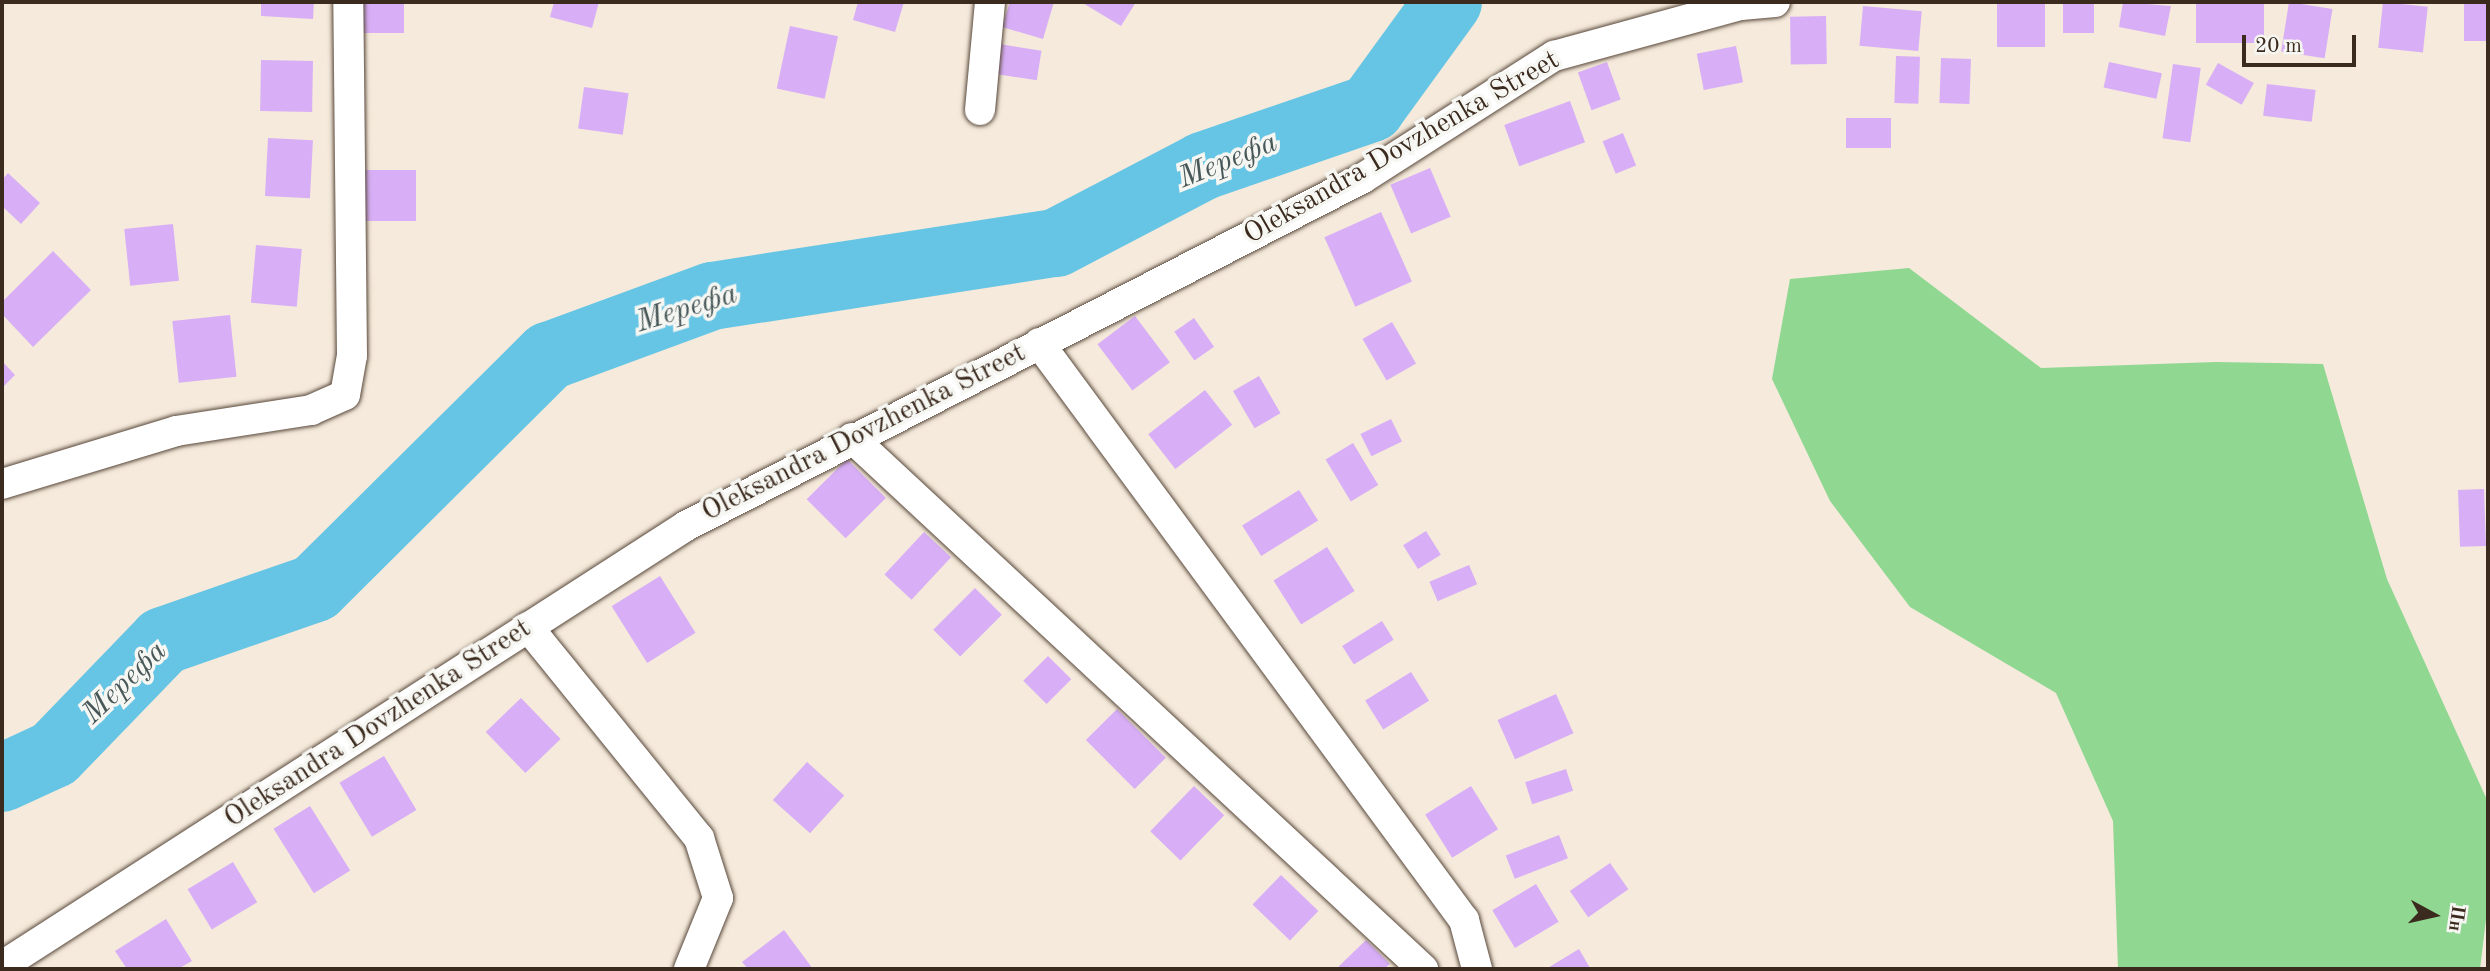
<!DOCTYPE html>
<html>
<head>
<meta charset="utf-8">
<style>
	body { margin:0 }
	#map { position:relative; width:2490px; height:971px; overflow:hidden; background:#f5eadb; font-family:"Old Standard TT",serif }
	div>[style] { position:absolute }
	.green>* { inset:0; background:#90d792 }
	.river>* { height:68px; margin:-34px; padding:0 34px; transform-origin:34px; border-radius:34px; background:#66c5e4 }
	.building>* { inset:0; background:#d8aff7; transform-origin:0 0 }
	.roads { filter:drop-shadow(0 0 2px #57473a) drop-shadow(0 0 2px #57473a) }
	.minor>* { height:30px; margin:-15px; padding:0 15px; transform-origin:15px; border-radius:15px; background:#fff }
	span { translate:-50% -50%; white-space:nowrap; text-align:center; line-height:1.15; -webkit-text-stroke:7px #f6f6f2; paint-order:stroke }
	.street-label { font-size:28px; color:#3b2a1e }
	.water-label { font-size:30px; color:#485859; font-style:italic }
	.frame { position:absolute; inset:0; border:4px solid #3b2a1e; pointer-events:none }
	.north { position:absolute; left:2399px; top:880px; width:70px; height:70px; -webkit-text-stroke:5px #f6f6f2; paint-order:stroke; rotate:98deg; font-size:19px; font-weight:700; line-height:28px; text-align:center; color:#3b2a1e }
	.north::after { content:''; display:block; margin:auto; width:24px; height:32px; background:#3b2a1e; clip-path:polygon(50% 0,100% 100%,50% 72%,0 100%) }
	.scale { position:absolute; left:2242px; top:35px; width:114px; height:32px; box-sizing:border-box; border:4px solid #3b2a1e; border-top:0; padding-left:9px; font-size:21px; line-height:24px; white-space:nowrap; color:#3b2a1e; -webkit-text-stroke:5px #f6f6f2; paint-order:stroke }
</style>
</head>
<body>
<div id="map">
	<div class="green">
		<i style="clip-path:polygon(1909px 268px,2041px 368px,2216px 362px,2323px 364px,2387px 579px,2488px 802px,2488px 903px,2480px 969px,2118px 969px,2113px 821px,2056px 693px,1910px 607px,1830px 501px,1772px 379px,1790px 279px)"></i>
	</div>
	<div class="river">
		<i style="left:2px;top:778px;width:57px;rotate:-24.8deg"></i>
		<i style="left:54px;top:754px;width:157px;rotate:-46deg"></i>
		<i style="left:163px;top:641px;width:161px;rotate:-19.2deg"></i>
		<i style="left:315px;top:588px;width:330px;rotate:-44.8deg"></i>
		<i style="left:549px;top:356px;width:174px;rotate:-20.2deg"></i>
		<i style="left:712px;top:296px;width:348px;rotate:-8.8deg"></i>
		<i style="left:1056px;top:243px;width:166px;rotate:-27.6deg"></i>
		<i style="left:1203px;top:166px;width:178px;rotate:-19deg"></i>
		<i style="left:1371px;top:108px;width:131px;rotate:-54deg"></i>
	</div>
	<div class="building">
		<i style="clip-path:polygon(261px 2px,314px 2px,313px 19px,261px 16px)"></i>
		<i style="left:363px;top:2px;width:41px;height:31px"></i>
		<i style="clip-path:polygon(554px 2px,599px 2px,592px 28px,550px 17px)"></i>
		<i style="clip-path:polygon(858px 2px,904px 2px,895px 32px,853px 20px)"></i>
		<i style="clip-path:polygon(1010px 2px,1054px 2px,1043px 39px,1002px 27px)"></i>
		<i style="clip-path:polygon(1081px 2px,1136px 2px,1121px 26px)"></i>
		<i style="left:1997px;top:2px;width:48px;height:45px"></i>
		<i style="left:2063px;top:2px;width:31px;height:31px"></i>
		<i style="clip-path:polygon(2123px 2px,2171px 6px,2165px 36px,2119px 27px)"></i>
		<i style="left:2196px;top:2px;width:68px;height:41px"></i>
		<i style="left:2289px;top:2px;width:44px;height:50px;rotate:9deg"></i>
		<i style="left:2383px;top:2px;width:45px;height:46px;rotate:6deg"></i>
		<i style="left:2464px;top:4px;width:24px;height:37px"></i>
		<i style="left:1863px;top:6px;width:59px;height:40px;rotate:5deg"></i>
		<i style="left:1826px;top:16px;width:48px;height:36px;rotate:89deg"></i>
		<i style="left:790px;top:26px;width:49px;height:64px;rotate:12deg"></i>
		<i style="left:999px;top:44px;width:43px;height:30px;rotate:9deg"></i>
		<i style="left:1736px;top:46px;width:37px;height:40px;rotate:79deg"></i>
		<i style="left:1896px;top:56px;width:24px;height:47px;rotate:2deg"></i>
		<i style="left:1941px;top:58px;width:30px;height:45px;rotate:2deg"></i>
		<i style="left:261px;top:60px;width:52px;height:51px;rotate:1deg"></i>
		<i style="left:1607px;top:62px;width:40px;height:31px;rotate:70deg"></i>
		<i style="left:2109px;top:62px;width:54px;height:26px;rotate:12deg"></i>
		<i style="left:2218px;top:63px;width:41px;height:25px;rotate:29deg"></i>
		<i style="left:2173px;top:64px;width:28px;height:75px;rotate:8deg"></i>
		<i style="left:2267px;top:84px;width:49px;height:32px;rotate:7deg"></i>
		<i style="left:584px;top:87px;width:45px;height:42px;rotate:8deg"></i>
		<i style="left:1570px;top:101px;width:44px;height:70px;rotate:70deg"></i>
		<i style="left:1846px;top:118px;width:45px;height:30px"></i>
		<i style="left:1623px;top:133px;width:35px;height:22px;rotate:68deg"></i>
		<i style="left:268px;top:138px;width:45px;height:58px;rotate:3deg"></i>
		<i style="left:1430px;top:168px;width:53px;height:43px;rotate:67deg"></i>
		<i style="left:365px;top:170px;width:51px;height:51px"></i>
		<i style="clip-path:polygon(8px 173px,40px 203px,21px 224px,2px 206px,2px 180px)"></i>
		<i style="left:1381px;top:212px;width:76px;height:62px;rotate:66deg"></i>
		<i style="left:173px;top:224px;width:57px;height:49px;rotate:84deg"></i>
		<i style="left:256px;top:245px;width:46px;height:58px;rotate:5deg"></i>
		<i style="clip-path:polygon(53px 251px,91px 290px,33px 347px,2px 314px,2px 302px)"></i>
		<i style="left:230px;top:315px;width:62px;height:58px;rotate:84deg"></i>
		<i style="left:1135px;top:316px;width:58px;height:47px;rotate:53deg"></i>
		<i style="left:1194px;top:318px;width:35px;height:24px;rotate:55deg"></i>
		<i style="left:1392px;top:322px;width:48px;height:34px;rotate:60deg"></i>
		<i style="clip-path:polygon(2px 361px,15px 375px,2px 388px)"></i>
		<i style="left:1259px;top:376px;width:43px;height:30px;rotate:60deg"></i>
		<i style="left:1205px;top:390px;width:44px;height:72px;rotate:52deg"></i>
		<i style="left:1391px;top:419px;width:25px;height:34px;rotate:64deg"></i>
		<i style="left:1353px;top:443px;width:49px;height:32px;rotate:59deg"></i>
		<i style="left:847px;top:459px;width:55px;height:57px;rotate:45deg"></i>
		<i style="left:2484px;top:489px;width:57px;height:26px;rotate:88deg"></i>
		<i style="left:1299px;top:490px;width:36px;height:67px;rotate:58deg"></i>
		<i style="left:1426px;top:531px;width:28px;height:27px;rotate:58deg"></i>
		<i style="left:924px;top:532px;width:37px;height:58px;rotate:43deg"></i>
		<i style="left:1327px;top:547px;width:52px;height:63px;rotate:58deg"></i>
		<i style="left:1469px;top:565px;width:21px;height:43px;rotate:67deg"></i>
		<i style="left:660px;top:576px;width:67px;height:57px;rotate:58deg"></i>
		<i style="left:975px;top:588px;width:38px;height:59px;rotate:45deg"></i>
		<i style="left:1382px;top:621px;width:22px;height:47px;rotate:58deg"></i>
		<i style="left:1048px;top:656px;width:33px;height:35px;rotate:45deg"></i>
		<i style="left:1411px;top:672px;width:34px;height:54px;rotate:58deg"></i>
		<i style="left:1556px;top:694px;width:43px;height:64px;rotate:66deg"></i>
		<i style="left:521px;top:698px;width:57px;height:49px;rotate:46deg"></i>
		<i style="left:1117px;top:709px;width:69px;height:44px;rotate:45deg"></i>
		<i style="left:384px;top:756px;width:63px;height:52px;rotate:59deg"></i>
		<i style="left:807px;top:762px;width:50px;height:51px;rotate:42deg"></i>
		<i style="left:1566px;top:769px;width:23px;height:43px;rotate:72deg"></i>
		<i style="left:1194px;top:786px;width:42px;height:63px;rotate:44deg"></i>
		<i style="left:1471px;top:786px;width:51px;height:54px;rotate:58deg"></i>
		<i style="left:310px;top:806px;width:76px;height:43px;rotate:58deg"></i>
		<i style="left:1559px;top:835px;width:25px;height:57px;rotate:69deg"></i>
		<i style="left:233px;top:862px;width:47px;height:53px;rotate:59deg"></i>
		<i style="left:1610px;top:863px;width:32px;height:49px;rotate:55deg"></i>
		<i style="left:1281px;top:875px;width:52px;height:41px;rotate:44deg"></i>
		<i style="left:1536px;top:884px;width:44px;height:51px;rotate:59deg"></i>
		<i style="clip-path:polygon(166px 919px,192px 961px,178px 969px,127px 969px,115px 951px)"></i>
		<i style="clip-path:polygon(784px 930px,813px 969px,748px 969px,742px 962px)"></i>
		<i style="clip-path:polygon(1366px 940px,1390px 964px,1384px 969px,1336px 969px)"></i>
		<i style="clip-path:polygon(1579px 949px,1590px 968px,1546px 969px)"></i>
	</div>
	<div class="roads">
		<div class="minor">
			<i style="left:980px;top:110px;width:108px;rotate:-84.7deg"></i>
			<i style="left:1039px;top:343px;width:717px;rotate:53.63deg"></i>
			<i style="left:1464px;top:920px;width:51px;rotate:75.1deg"></i>
			<i style="left:852px;top:438px;width:780px;rotate:42.92deg"></i>
			<i style="left:2px;top:484px;width:182px;rotate:-16.9deg"></i>
			<i style="left:176px;top:431px;width:137px;rotate:-8.8deg"></i>
			<i style="left:311px;top:410px;width:37px;rotate:-24deg"></i>
			<i style="left:345px;top:395px;width:40px;rotate:-80deg"></i>
			<i style="left:352px;top:356px;width:354px;rotate:-90.6deg"></i>
			<i style="left:528px;top:627px;width:272px;rotate:51deg"></i>
			<i style="left:699px;top:838px;width:63px;rotate:72.4deg"></i>
			<i style="left:718px;top:898px;width:77px;rotate:112.2deg"></i>
			<i style="left:2px;top:966px;width:813px;rotate:-32.75deg"></i>
			<i style="left:686px;top:526px;width:761px;rotate:-27.2deg"></i>
			<i style="left:1363px;top:178px;width:227px;rotate:-32.6deg"></i>
			<i style="left:1554px;top:56px;width:194px;rotate:-15.3deg"></i>
			<i style="left:1741px;top:5px;width:34px;rotate:-5deg"></i>
		</div>
	</div>
	<div class="street-label">
		<span style="left:1402px;top:148px;rotate:-30deg">Oleksandra Dovzhenka Street</span>
		<span style="left:864px;top:433px;rotate:-27deg">Oleksandra Dovzhenka Street</span>
		<span style="left:378px;top:724px;rotate:-33deg">Oleksandra Dovzhenka Street</span>
	</div>
	<div class="water-label">
		<span style="left:1228px;top:161px;rotate:-22deg">Мерефа</span>
		<span style="left:687px;top:309px;rotate:-17deg">Мерефа</span>
		<span style="left:125px;top:683px;rotate:-44deg">Мерефа</span>
	</div>
	<div class="frame"></div>
	<div class="north">Пн</div>
	<div class="scale">20 m</div>
</div>
</body>
</html>
